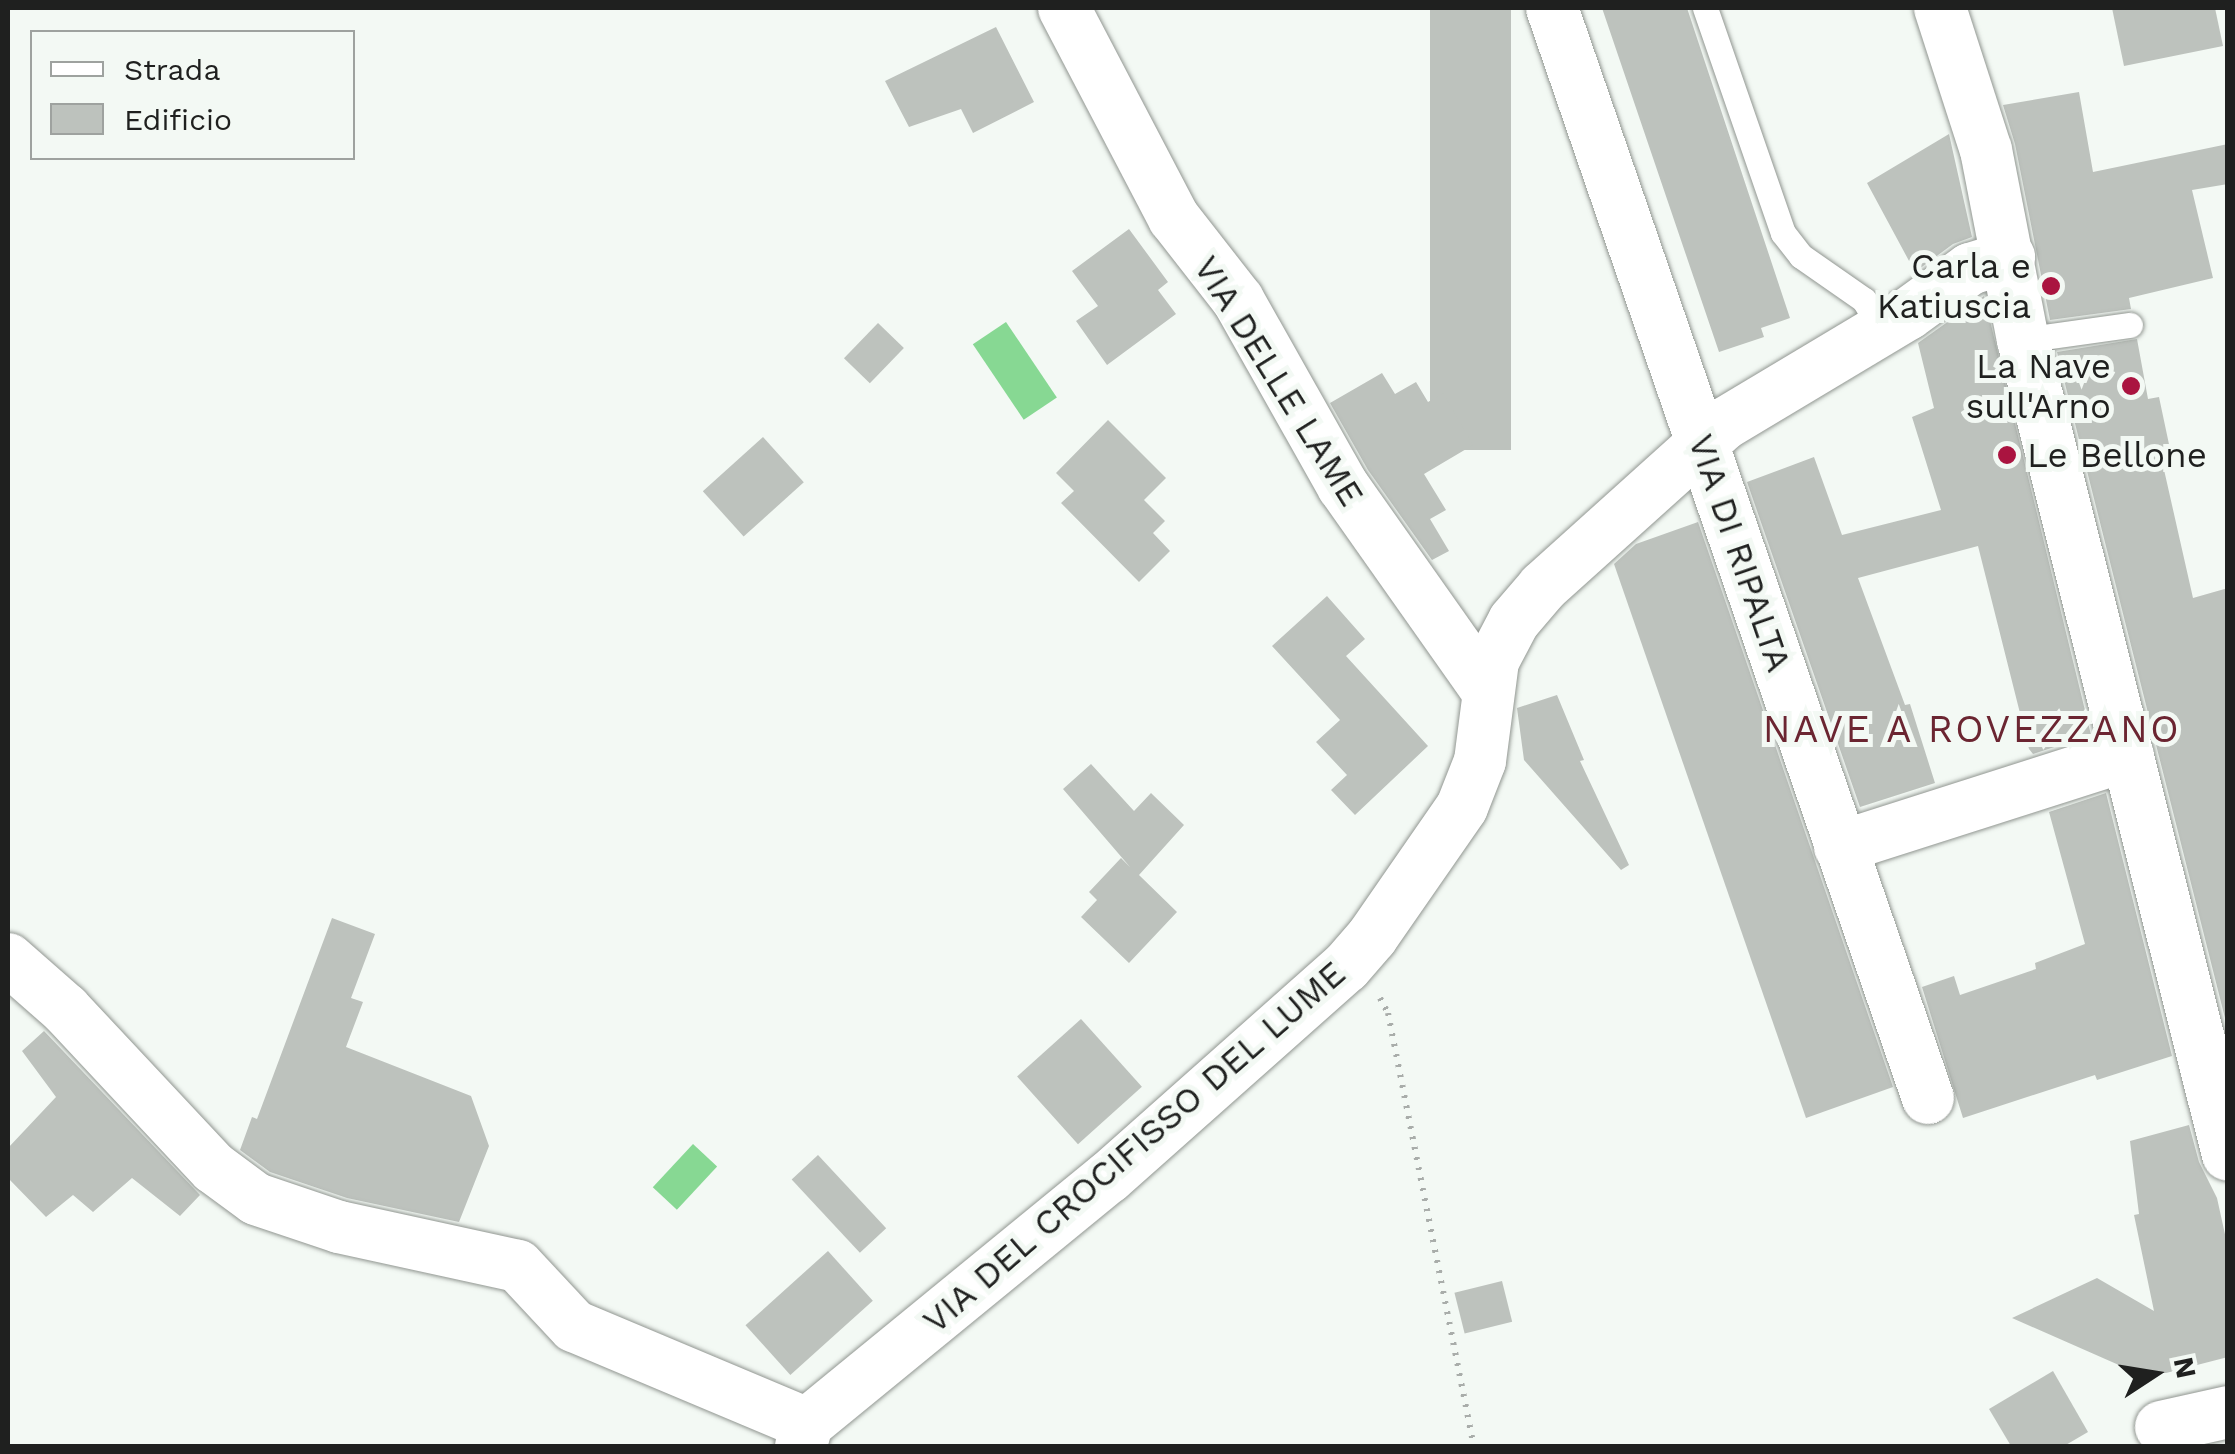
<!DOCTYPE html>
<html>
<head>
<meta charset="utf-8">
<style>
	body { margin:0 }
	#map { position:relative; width:2235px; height:1454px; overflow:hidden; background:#f3f9f4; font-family:"Work Sans",sans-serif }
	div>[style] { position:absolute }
	.water>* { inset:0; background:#87d893; transform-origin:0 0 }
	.building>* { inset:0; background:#bdc2bd; transform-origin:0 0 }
	.path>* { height:6px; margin-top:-3px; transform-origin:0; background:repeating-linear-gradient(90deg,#a9adaa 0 2.5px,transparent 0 10.5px) }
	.roads { filter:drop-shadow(0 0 2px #919691) drop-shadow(0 0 2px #919691) }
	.service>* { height:25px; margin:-12.5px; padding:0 12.5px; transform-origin:12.5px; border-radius:12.5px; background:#fff }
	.minor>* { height:52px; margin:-26px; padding:0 26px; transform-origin:26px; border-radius:26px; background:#fff }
	.dots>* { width:28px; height:28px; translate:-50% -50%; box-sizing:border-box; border:5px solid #f3f9f4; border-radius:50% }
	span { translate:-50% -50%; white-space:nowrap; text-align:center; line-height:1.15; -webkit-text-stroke:10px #f3f9f4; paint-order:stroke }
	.poi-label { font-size:35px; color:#1f201f }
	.right { translate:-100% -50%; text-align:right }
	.left { translate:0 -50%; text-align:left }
	.street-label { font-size:35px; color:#1f201f }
	.neighbourhood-label { font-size:38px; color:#6b2531; letter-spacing:2.5px }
	.frame { position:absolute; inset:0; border:10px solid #1f201f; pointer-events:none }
	.legend { position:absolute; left:30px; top:30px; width:325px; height:130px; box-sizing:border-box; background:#f3f9f4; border:2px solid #9ea29f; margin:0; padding:12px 18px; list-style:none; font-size:30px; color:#1f201f }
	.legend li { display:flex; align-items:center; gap:20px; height:50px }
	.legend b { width:50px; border:2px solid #9ea29f }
	.north { position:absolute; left:2105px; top:1324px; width:100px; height:100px; -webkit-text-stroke:8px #f3f9f4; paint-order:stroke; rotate:78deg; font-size:28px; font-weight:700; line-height:40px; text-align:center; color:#1f201f }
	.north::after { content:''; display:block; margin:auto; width:35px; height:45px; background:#1f201f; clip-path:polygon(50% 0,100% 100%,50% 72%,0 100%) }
</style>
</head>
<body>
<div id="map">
	<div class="water">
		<i style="left:1006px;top:322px;width:91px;height:40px;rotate:56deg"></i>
		<i style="left:693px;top:1144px;width:33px;height:59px;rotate:43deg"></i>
	</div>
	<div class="building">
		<i style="left:1430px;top:8px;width:81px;height:442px"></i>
		<i style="clip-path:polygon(1602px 8px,1687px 8px,1790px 318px,1761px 328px,1764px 337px,1719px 352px)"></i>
		<i style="clip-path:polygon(2112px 8px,2215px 8px,2223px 46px,2124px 66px)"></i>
		<i style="clip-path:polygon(996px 27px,1034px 102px,973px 133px,961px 109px,909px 127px,885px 81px)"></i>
		<i style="clip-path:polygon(2079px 92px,2093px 172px,2228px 144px,2228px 184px,2192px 190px,2213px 278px,2129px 298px,2131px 309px,2050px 320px,2015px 144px,2003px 105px)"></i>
		<i style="clip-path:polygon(1949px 134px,1972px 237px,1953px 244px,1915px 272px,1867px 183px)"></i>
		<i style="clip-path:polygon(1129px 229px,1168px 282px,1158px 290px,1176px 314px,1107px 365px,1076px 321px,1098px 306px,1072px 271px)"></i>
		<i style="clip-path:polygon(1984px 296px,2091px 735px,2033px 754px,2029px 749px,1978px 546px,1858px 578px,1905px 705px,1910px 704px,1935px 783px,1860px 807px,1747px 482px,1814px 457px,1842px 535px,1941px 510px,1912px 417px,1934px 408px,1918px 343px)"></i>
		<i style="left:878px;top:323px;width:36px;height:49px;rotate:44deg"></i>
		<i style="clip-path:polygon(2137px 339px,2148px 399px,2159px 397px,2170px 449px,2160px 452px,2193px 598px,2228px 588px,2228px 1030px,2057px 352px)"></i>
		<i style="clip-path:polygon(1382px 373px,1395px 394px,1416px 382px,1428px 402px,1443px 393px,1473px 445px,1424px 474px,1446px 510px,1430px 519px,1449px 551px,1432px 560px,1368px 470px,1330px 403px)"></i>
		<i style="clip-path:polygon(1108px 420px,1166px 478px,1144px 500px,1165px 521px,1153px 533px,1170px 551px,1139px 582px,1061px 503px,1074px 491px,1056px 473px)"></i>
		<i style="left:763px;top:437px;width:61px;height:81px;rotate:48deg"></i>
		<i style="clip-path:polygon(1698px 522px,1893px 1087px,1806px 1118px,1614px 564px,1636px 544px)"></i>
		<i style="clip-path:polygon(1327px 596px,1365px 639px,1346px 656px,1428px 746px,1355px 815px,1331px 790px,1347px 775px,1316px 742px,1340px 720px,1272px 646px)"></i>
		<i style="clip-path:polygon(1557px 695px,1584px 760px,1580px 761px,1629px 865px,1621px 870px,1524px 760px,1517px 708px)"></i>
		<i style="clip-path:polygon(1091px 764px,1134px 811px,1151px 793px,1184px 825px,1139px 875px,1177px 912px,1129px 963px,1081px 917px,1097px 900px,1089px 892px,1121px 858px,1130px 867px,1063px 789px)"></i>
		<i style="clip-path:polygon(2106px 793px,2172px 1056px,2097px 1080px,2095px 1075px,1963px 1118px,1922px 987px,1954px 976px,1960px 995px,2036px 969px,2035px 963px,2085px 944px,2049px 812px)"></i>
		<i style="clip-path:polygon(332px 918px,375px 934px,351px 998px,363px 1002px,346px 1047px,471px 1096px,489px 1146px,459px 1222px,347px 1198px,270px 1172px,240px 1150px,252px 1117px,257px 1119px)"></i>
		<i style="left:1081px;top:1019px;width:91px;height:86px;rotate:48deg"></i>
		<i style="clip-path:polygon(44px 1031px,200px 1195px,180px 1216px,132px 1178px,93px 1212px,73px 1195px,46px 1217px,8px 1178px,8px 1148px,56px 1097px,22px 1051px)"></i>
		<i style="clip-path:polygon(2189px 1125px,2199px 1162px,2217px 1198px,2228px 1248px,2228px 1357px,2166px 1373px,2137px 1373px,2012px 1318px,2097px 1278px,2154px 1311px,2134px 1215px,2139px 1214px,2130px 1141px)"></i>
		<i style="left:818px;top:1155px;width:100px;height:36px;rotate:47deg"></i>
		<i style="left:828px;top:1251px;width:67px;height:111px;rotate:48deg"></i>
		<i style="left:1502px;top:1281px;width:42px;height:49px;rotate:76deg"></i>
		<i style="clip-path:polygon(2053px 1371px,2088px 1432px,2064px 1446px,2011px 1446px,1989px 1409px)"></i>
	</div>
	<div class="path">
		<i style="left:1380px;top:998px;width:17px;rotate:62deg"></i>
		<i style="left:1388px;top:1013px;width:441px;rotate:78.8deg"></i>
	</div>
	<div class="roads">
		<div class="service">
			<i style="left:1705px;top:8px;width:238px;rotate:70.9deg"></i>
			<i style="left:1783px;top:233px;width:29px;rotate:52deg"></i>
			<i style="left:1801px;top:256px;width:77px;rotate:34.9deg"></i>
			<i style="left:1864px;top:300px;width:35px;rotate:59deg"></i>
			<i style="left:2023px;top:340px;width:108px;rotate:-8deg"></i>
		</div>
		<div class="minor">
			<i style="left:1064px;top:8px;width:237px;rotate:62.4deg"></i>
			<i style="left:1174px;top:218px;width:104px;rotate:52deg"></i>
			<i style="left:1238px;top:300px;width:214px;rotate:60.6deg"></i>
			<i style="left:1343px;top:486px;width:248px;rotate:54.8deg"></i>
			<i style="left:1552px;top:8px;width:1153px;rotate:70.97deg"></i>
			<i style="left:1940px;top:8px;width:149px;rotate:72.1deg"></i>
			<i style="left:1986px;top:150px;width:194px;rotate:79deg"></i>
			<i style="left:2023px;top:340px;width:840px;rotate:75.88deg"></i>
			<i style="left:1840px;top:847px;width:302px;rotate:-17.7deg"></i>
			<i style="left:8px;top:959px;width:76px;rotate:41.3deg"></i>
			<i style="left:65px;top:1009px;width:218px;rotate:46.9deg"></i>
			<i style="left:214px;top:1168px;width:52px;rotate:36.4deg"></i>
			<i style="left:256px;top:1199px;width:88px;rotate:18.6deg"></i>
			<i style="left:339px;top:1227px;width:183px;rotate:12.3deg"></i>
			<i style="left:518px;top:1266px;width:82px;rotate:47deg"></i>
			<i style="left:574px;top:1326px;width:253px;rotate:22.8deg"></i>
			<i style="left:2161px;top:1427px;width:69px;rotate:-12.6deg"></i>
			<i style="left:801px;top:1446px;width:23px;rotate:-75deg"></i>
			<i style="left:807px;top:1424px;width:389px;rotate:-39.3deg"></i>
			<i style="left:1108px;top:1178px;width:318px;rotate:-41.6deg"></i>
			<i style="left:1346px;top:967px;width:40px;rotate:-49deg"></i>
			<i style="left:1372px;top:937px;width:158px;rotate:-55.3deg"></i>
			<i style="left:1462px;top:807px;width:49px;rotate:-68.6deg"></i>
			<i style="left:1480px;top:761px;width:101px;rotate:-82.6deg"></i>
			<i style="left:1493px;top:661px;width:45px;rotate:-62.3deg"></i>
			<i style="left:1514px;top:621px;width:45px;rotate:-49.5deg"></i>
			<i style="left:1543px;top:587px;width:244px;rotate:-42deg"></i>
			<i style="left:1724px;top:424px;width:214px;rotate:-30.9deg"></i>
			<i style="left:1908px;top:314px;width:77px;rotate:-36deg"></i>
			<i style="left:1970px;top:269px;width:41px;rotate:-17.1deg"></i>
		</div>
	</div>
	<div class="dots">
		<i style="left:2051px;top:286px;background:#aa1440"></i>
		<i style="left:2131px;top:386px;background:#aa1440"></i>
		<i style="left:2007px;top:455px;background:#aa1440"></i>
	</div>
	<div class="poi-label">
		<span class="right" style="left:2031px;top:286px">Carla e<br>Katiuscia</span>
		<span class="right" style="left:2111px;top:386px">La Nave<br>sull'Arno</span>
		<span class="left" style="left:2027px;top:455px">Le Bellone</span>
	</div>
	<div class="street-label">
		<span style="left:1279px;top:381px;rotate:58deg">VIA DELLE LAME</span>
		<span style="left:1740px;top:553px;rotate:71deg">VIA DI RIPALTA</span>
		<span style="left:1134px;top:1147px;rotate:-41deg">VIA DEL CROCIFISSO DEL LUME</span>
	</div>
	<div class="neighbourhood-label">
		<span style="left:1972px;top:730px">NAVE A ROVEZZANO</span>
	</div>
	<div class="frame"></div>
	<ul class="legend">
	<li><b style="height:12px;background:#fff"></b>Strada</li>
	<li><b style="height:28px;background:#bdc2bd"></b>Edificio</li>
	</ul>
	<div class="north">N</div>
</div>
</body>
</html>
